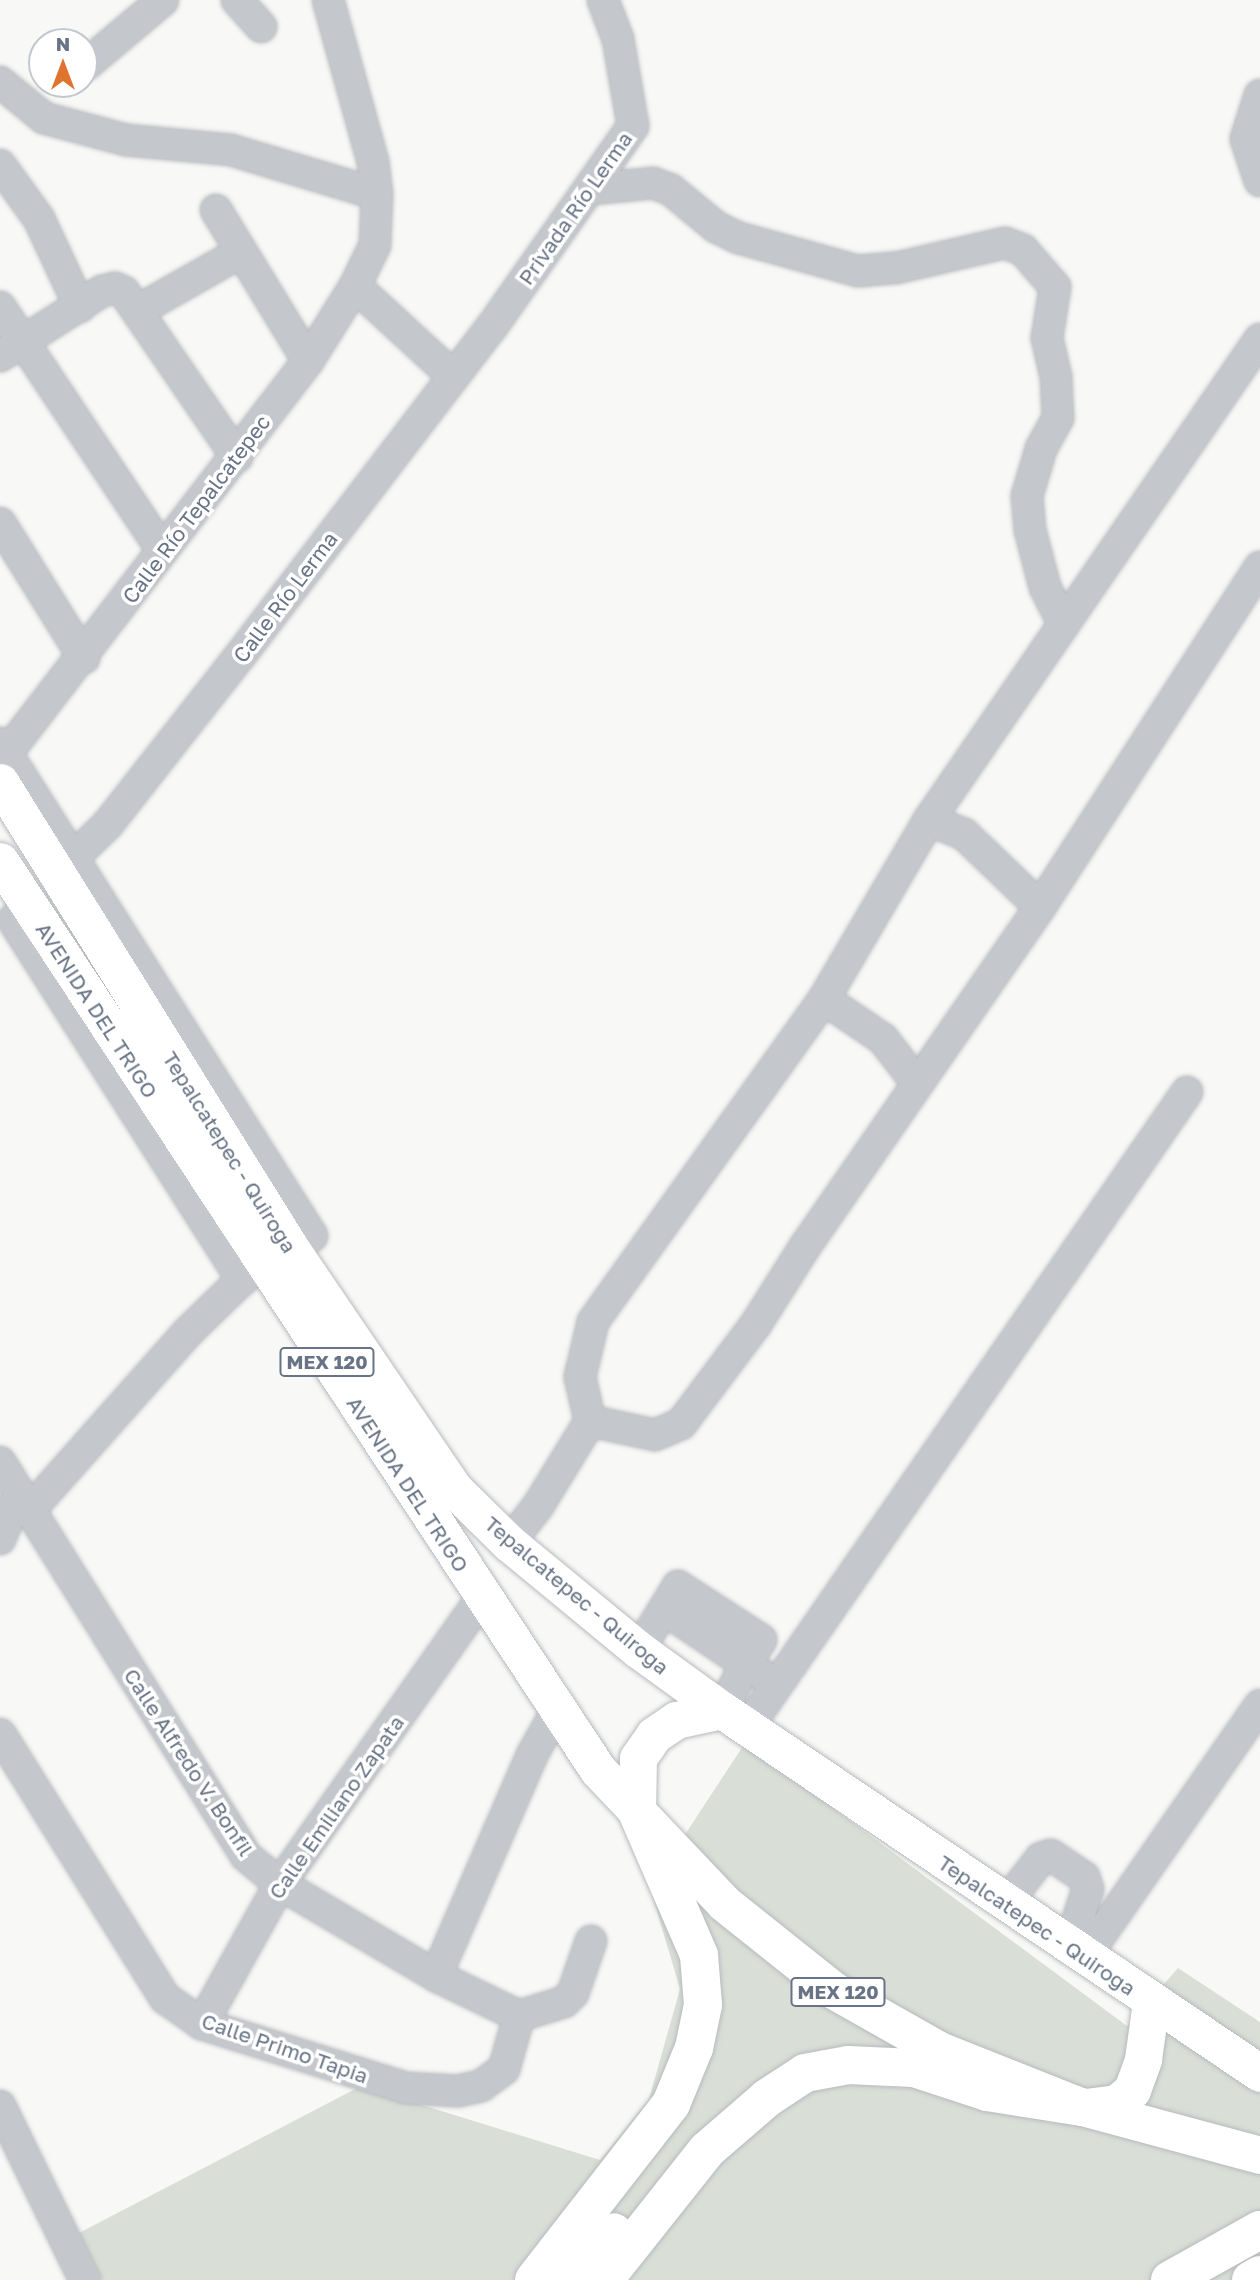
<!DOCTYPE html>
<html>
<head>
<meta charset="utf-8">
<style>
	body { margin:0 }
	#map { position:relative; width:1260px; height:2280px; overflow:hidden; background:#f8f8f6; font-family:"Golos Text",sans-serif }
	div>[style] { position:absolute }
	.green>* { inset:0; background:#d9dfd7 }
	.roads { filter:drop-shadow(0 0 2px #b7babf) drop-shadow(0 0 2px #b7babf) }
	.minor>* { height:30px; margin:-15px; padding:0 15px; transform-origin:15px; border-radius:15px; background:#c4c7cb }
	.major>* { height:37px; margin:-18.5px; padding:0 18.5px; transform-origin:18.5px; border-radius:18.5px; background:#fff }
	.highway>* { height:38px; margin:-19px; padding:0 19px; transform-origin:19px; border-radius:19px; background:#fff }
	span { translate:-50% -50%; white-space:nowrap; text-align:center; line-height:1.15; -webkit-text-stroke:7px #fff; paint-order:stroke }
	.shield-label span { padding:2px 5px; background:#fff; border:2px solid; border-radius:5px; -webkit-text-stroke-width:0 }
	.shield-label { font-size:19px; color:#687486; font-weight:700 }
	.street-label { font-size:21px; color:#687486 }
	.north { position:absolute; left:28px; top:28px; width:70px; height:70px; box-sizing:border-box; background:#fff; border:2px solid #c3c7cf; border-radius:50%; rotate:0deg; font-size:19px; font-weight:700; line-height:28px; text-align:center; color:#687486 }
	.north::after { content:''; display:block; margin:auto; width:24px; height:32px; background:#de7430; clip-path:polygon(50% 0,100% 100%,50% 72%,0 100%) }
</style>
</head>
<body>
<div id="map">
	<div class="green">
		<i style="clip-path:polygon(745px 1743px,1127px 2026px,1178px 1968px,1260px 2022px,1260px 2280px,102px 2280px,79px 2233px,361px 2086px,600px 2160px,649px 2099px,680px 1989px,650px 1888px)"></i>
	</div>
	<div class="roads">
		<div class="minor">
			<i style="left:237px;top:0;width:36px;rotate:48deg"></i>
			<i style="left:87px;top:64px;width:99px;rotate:-40.1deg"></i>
			<i style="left:0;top:82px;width:57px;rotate:39.3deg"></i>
			<i style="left:44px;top:118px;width:85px;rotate:15deg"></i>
			<i style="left:126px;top:140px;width:105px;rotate:5.4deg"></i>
			<i style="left:231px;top:150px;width:152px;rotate:16.8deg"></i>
			<i style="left:1260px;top:95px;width:46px;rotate:107.7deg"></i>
			<i style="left:1246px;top:139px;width:44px;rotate:71.6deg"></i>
			<i style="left:0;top:165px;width:67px;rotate:54.2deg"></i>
			<i style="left:39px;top:219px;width:97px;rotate:65deg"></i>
			<i style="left:591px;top:189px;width:62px;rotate:-5.5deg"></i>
			<i style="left:653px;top:183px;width:19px;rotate:21deg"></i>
			<i style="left:671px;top:190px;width:58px;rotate:39.4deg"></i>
			<i style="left:716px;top:227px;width:25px;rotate:26deg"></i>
			<i style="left:739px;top:238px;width:123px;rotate:15.5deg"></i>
			<i style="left:858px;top:271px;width:38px;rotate:-5deg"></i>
			<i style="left:896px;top:268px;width:112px;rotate:-12.9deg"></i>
			<i style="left:1005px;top:243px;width:19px;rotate:21deg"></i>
			<i style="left:1023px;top:250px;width:49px;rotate:49.1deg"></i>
			<i style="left:1055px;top:287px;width:52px;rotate:98.9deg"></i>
			<i style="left:1047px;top:338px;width:40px;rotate:77deg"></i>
			<i style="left:1056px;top:377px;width:41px;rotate:87.2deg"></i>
			<i style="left:1058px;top:418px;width:35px;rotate:119deg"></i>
			<i style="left:1041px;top:449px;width:49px;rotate:106.6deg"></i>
			<i style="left:1027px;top:496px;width:34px;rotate:85deg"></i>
			<i style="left:1030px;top:530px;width:59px;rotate:75.3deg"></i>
			<i style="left:1045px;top:587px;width:42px;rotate:63.4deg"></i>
			<i style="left:216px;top:210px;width:177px;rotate:58.6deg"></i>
			<i style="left:355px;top:286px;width:133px;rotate:42.6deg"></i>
			<i style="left:0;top:307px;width:292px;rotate:56.3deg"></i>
			<i style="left:139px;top:310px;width:117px;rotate:-29.6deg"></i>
			<i style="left:1260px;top:339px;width:584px;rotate:124.53deg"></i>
			<i style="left:929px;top:820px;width:208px;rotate:120.4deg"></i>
			<i style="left:824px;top:999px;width:397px;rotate:125.6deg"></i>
			<i style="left:593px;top:1322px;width:57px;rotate:103.3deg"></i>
			<i style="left:580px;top:1377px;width:45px;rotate:77.2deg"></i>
			<i style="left:590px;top:1421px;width:66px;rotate:12.2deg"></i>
			<i style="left:655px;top:1435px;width:28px;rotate:-23deg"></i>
			<i style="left:681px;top:1424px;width:125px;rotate:-53.1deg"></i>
			<i style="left:756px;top:1324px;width:90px;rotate:-57.7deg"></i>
			<i style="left:804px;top:1248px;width:415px;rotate:-55.3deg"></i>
			<i style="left:1040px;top:907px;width:405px;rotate:-57.1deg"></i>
			<i style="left:0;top:356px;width:121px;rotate:-32.5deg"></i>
			<i style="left:102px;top:291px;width:13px;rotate:-13deg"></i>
			<i style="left:115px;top:288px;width:10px;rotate:24deg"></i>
			<i style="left:124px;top:292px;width:200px;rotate:55.6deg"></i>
			<i style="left:0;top:523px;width:159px;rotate:58.1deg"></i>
			<i style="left:0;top:743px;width:583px;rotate:57.67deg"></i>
			<i style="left:312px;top:1236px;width:25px;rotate:148deg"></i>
			<i style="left:0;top:762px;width:506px;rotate:-52.47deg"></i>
			<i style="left:308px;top:361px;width:89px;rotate:-57.9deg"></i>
			<i style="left:355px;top:286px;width:46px;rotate:-64deg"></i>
			<i style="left:375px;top:245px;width:51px;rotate:-87.8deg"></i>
			<i style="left:377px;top:194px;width:32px;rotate:-97deg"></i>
			<i style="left:373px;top:162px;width:168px;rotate:-105.5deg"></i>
			<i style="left:929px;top:820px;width:38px;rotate:22deg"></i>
			<i style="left:964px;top:834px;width:105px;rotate:43.8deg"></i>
			<i style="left:72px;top:859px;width:50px;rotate:-44.2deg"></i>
			<i style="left:108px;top:824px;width:219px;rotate:-51.9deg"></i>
			<i style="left:243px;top:652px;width:408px;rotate:-52.6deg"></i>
			<i style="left:491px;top:328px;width:247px;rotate:-54.9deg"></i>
			<i style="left:633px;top:126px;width:88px;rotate:-99.8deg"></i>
			<i style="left:618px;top:39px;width:42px;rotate:-111deg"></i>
			<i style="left:13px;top:920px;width:427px;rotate:57.5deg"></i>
			<i style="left:824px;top:999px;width:71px;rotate:34.1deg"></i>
			<i style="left:883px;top:1039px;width:56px;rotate:52.3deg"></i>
			<i style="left:0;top:1462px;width:464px;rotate:58deg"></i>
			<i style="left:246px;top:1856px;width:44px;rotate:39.5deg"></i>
			<i style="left:280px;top:1884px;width:181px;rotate:30.5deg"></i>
			<i style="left:436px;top:1976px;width:92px;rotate:25.7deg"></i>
			<i style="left:519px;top:2016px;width:55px;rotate:105.8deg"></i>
			<i style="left:504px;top:2069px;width:29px;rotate:144deg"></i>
			<i style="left:481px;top:2086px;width:24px;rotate:168deg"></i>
			<i style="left:458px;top:2091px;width:52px;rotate:-176.7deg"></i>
			<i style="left:406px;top:2088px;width:214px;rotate:-162.6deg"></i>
			<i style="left:202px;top:2024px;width:45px;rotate:-144.9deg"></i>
			<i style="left:165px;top:1998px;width:311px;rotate:-122deg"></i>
			<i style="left:30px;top:1510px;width:239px;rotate:-48.4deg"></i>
			<i style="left:189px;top:1331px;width:92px;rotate:-44.1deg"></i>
			<i style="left:0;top:1539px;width:50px;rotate:-67.6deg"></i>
			<i style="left:509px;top:1543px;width:47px;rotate:-51.9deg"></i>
			<i style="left:538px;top:1506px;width:100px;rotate:-58.5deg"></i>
			<i style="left:664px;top:1609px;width:99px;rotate:33.9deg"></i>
			<i style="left:746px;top:1664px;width:52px;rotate:117.6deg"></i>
			<i style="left:639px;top:1650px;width:75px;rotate:-58.6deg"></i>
			<i style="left:678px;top:1586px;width:99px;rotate:33deg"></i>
			<i style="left:761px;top:1640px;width:28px;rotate:122deg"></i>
			<i style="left:746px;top:1664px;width:36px;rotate:34deg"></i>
			<i style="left:748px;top:1727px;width:772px;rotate:-55.34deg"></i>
			<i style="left:1006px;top:1903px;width:57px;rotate:-52.1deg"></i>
			<i style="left:1041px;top:1858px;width:10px;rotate:-17deg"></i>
			<i style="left:1051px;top:1855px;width:40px;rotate:34deg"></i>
			<i style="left:1084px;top:1877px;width:13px;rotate:72deg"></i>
			<i style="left:1088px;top:1889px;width:60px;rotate:108.4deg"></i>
			<i style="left:1085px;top:1957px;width:307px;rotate:-55.2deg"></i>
			<i style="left:436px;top:1976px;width:241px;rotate:-66.5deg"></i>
			<i style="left:532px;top:1755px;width:55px;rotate:-60.6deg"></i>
			<i style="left:519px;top:2016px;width:47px;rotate:-17.3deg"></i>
			<i style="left:564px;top:2002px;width:13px;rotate:-45deg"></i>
			<i style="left:573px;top:1993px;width:55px;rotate:-70.9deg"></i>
			<i style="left:202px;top:2024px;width:160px;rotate:-60.9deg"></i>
			<i style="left:280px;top:1884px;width:350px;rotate:-54.8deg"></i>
			<i style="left:0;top:2106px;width:194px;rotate:64deg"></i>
		</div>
		<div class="major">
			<i style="left:0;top:782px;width:550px;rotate:58.07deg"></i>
			<i style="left:291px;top:1249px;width:290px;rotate:55.8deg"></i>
			<i style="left:454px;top:1489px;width:77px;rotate:44.5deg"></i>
			<i style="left:509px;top:1543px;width:168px;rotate:39.5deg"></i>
			<i style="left:639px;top:1650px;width:102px;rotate:35.9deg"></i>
			<i style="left:722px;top:1710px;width:649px;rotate:34.01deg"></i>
			<i style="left:0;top:861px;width:1088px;rotate:56.66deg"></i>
			<i style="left:598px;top:1770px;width:183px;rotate:46.5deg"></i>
			<i style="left:724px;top:1903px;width:139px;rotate:38.6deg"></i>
			<i style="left:833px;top:1990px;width:122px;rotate:29.5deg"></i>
			<i style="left:939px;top:2050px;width:154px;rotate:21.7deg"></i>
			<i style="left:1082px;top:2107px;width:184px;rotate:15.1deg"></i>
			<i style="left:637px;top:1812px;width:54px;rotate:-88.9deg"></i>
			<i style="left:638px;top:1758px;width:28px;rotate:-55deg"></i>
			<i style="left:654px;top:1735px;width:27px;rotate:-34deg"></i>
			<i style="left:676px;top:1720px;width:47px;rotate:-12.3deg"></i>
			<i style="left:1085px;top:2107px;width:32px;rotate:-7deg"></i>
			<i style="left:1117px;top:2103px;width:20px;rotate:-41deg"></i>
			<i style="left:1132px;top:2090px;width:33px;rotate:-70deg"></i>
			<i style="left:1143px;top:2059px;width:58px;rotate:-82deg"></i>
		</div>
		<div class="highway">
			<i style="left:534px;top:2280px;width:223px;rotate:-52.1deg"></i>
			<i style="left:671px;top:2104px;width:61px;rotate:-67.7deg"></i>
			<i style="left:694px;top:2048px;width:44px;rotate:-78.2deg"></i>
			<i style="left:703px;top:2005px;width:50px;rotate:-94.6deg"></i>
			<i style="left:699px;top:1955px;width:156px;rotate:-113.4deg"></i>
			<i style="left:571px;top:2280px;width:64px;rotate:-48.1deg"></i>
			<i style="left:604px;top:2280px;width:166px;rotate:-51.6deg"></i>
			<i style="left:707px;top:2150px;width:79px;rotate:-40.9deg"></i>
			<i style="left:767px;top:2098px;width:45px;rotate:-33.3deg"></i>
			<i style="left:805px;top:2073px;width:44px;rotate:-10.5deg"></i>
			<i style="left:848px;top:2065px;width:66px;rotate:2.6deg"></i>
			<i style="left:914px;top:2068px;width:77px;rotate:18.2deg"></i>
			<i style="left:987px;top:2092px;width:96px;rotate:9deg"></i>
			<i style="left:1170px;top:2280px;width:103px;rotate:-29.1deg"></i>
			<i style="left:1251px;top:2280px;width:10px;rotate:-29deg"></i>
		</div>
	</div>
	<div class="shield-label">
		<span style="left:327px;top:1362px">MEX 120</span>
		<span style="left:838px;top:1992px">MEX 120</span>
	</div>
	<div class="street-label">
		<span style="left:575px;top:208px;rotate:-55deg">Privada Río Lerma</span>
		<span style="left:196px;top:509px;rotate:-53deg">Calle Río Tepalcatepec</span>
		<span style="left:285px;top:597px;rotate:-53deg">Calle Río Lerma</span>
		<span style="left:97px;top:1010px;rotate:57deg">AVENIDA DEL TRIGO</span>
		<span style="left:230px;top:1152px;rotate:58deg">Tepalcatepec - Quiroga</span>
		<span style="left:408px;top:1484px;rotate:57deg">AVENIDA DEL TRIGO</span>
		<span style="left:577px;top:1595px;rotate:40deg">Tepalcatepec - Quiroga</span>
		<span style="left:189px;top:1762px;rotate:57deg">Calle Alfredo V. Bonfil</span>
		<span style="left:336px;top:1807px;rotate:-55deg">Calle Emiliano Zapata</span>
		<span style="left:1037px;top:1925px;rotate:34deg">Tepalcatepec - Quiroga</span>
		<span style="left:285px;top:2048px;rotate:19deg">Calle Primo Tapia</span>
	</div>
	<div class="north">N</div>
</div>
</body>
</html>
